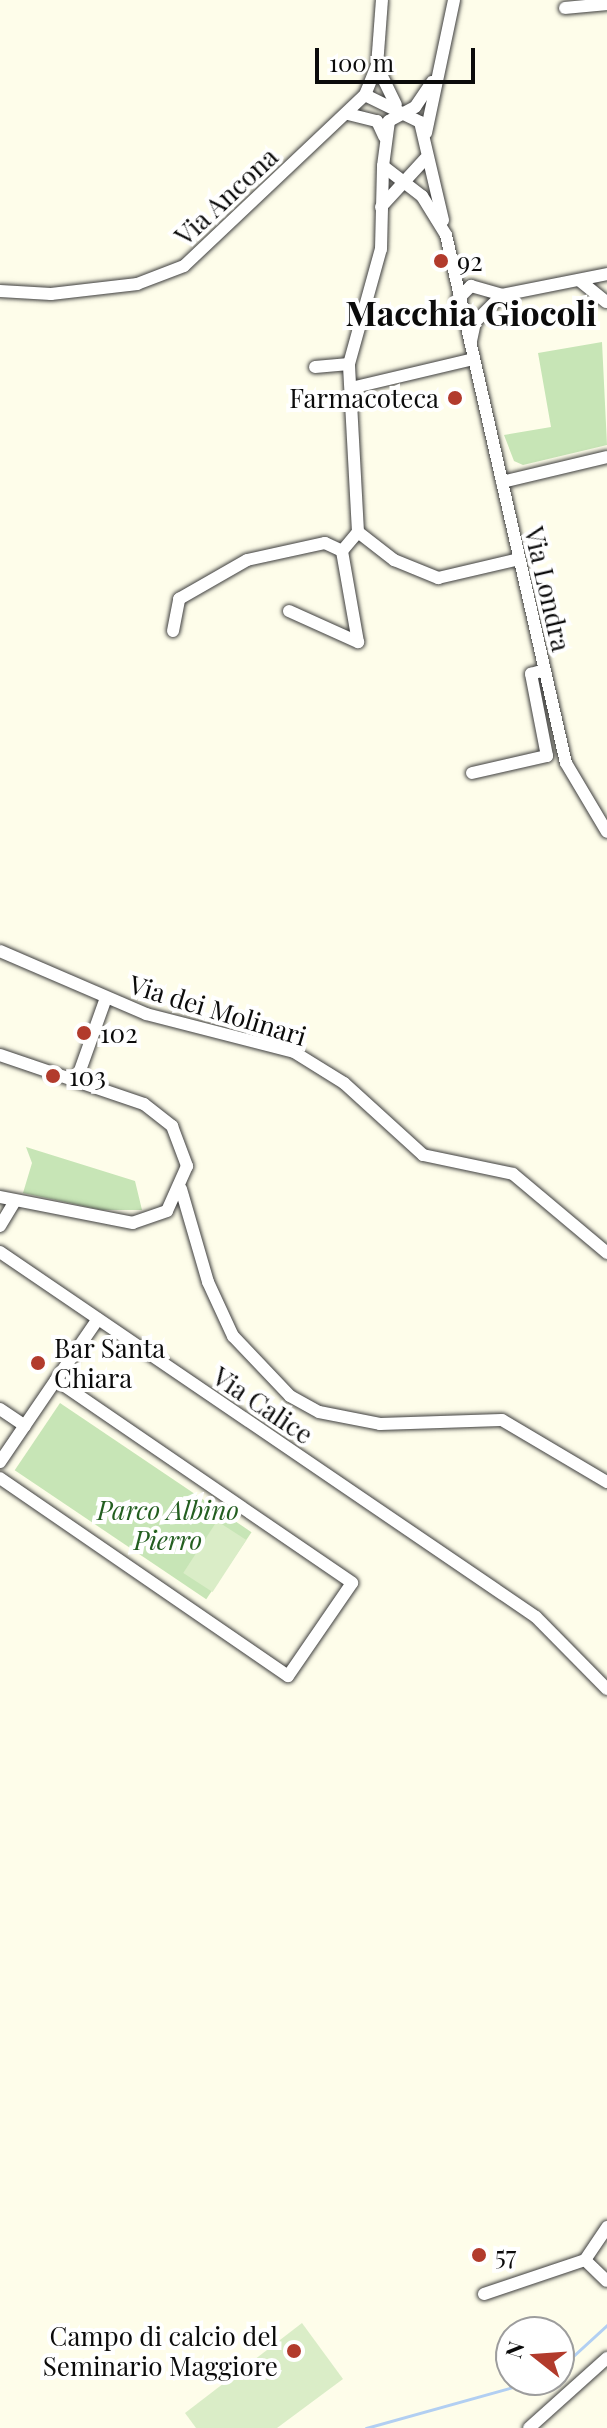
<!DOCTYPE html>
<html>
<head>
<meta charset="utf-8">
<style>
	body { margin:0 }
	#map { position:relative; width:607px; height:2428px; overflow:hidden; background:#fefdea; font-family:"Playfair Display",serif }
	div>[style] { position:absolute }
	.green>* { inset:0; background:#c7e5b6; transform-origin:0 0 }
	.pitch>* { inset:0; background:#daedc7; transform-origin:0 0 }
	.stream>* { height:3px; margin:-1.5px; padding:0 1.5px; transform-origin:1.5px; border-radius:1.5px; background:#b2cff2 }
	.roads { filter:drop-shadow(0 0 2px #3e3e3e) drop-shadow(0 0 2px #3e3e3e) }
	.minor>* { height:12px; margin:-6px; padding:0 6px; transform-origin:6px; border-radius:6px; background:#fff }
	.dots>* { width:22px; height:22px; translate:-50% -50%; box-sizing:border-box; border:4px solid #fff; border-radius:50% }
	span { translate:-50% -50%; white-space:nowrap; text-align:center; line-height:1.15; -webkit-text-stroke:8px #fff; paint-order:stroke }
	.street-label { font-size:26px; color:#0b0b0b }
	.poi-label { font-size:26px; color:#0b0b0b }
	.left { translate:0 -50%; text-align:left }
	.right { translate:-100% -50%; text-align:right }
	.park-label { font-size:26px; color:#235e20; font-style:italic }
	.district-label { font-size:34px; color:#0b0b0b; font-weight:700 }
	.north { position:absolute; left:495px; top:2316px; width:80px; height:80px; box-sizing:border-box; background:#fff; border:2px solid #9d9d9d; border-radius:50%; rotate:287deg; font-size:22px; font-weight:700; line-height:32px; text-align:center; color:#0b0b0b }
	.north::after { content:''; display:block; margin:auto; width:28px; height:36px; background:#b23b2c; clip-path:polygon(50% 0,100% 100%,50% 72%,0 100%) }
	.scale { position:absolute; left:315px; top:48px; width:160px; height:36px; box-sizing:border-box; border:4px solid #0b0b0b; border-top:0; padding-left:10px; font-size:24px; line-height:28px; white-space:nowrap; color:#0b0b0b; -webkit-text-stroke:6px #fff; paint-order:stroke }
</style>
</head>
<body>
<div id="map">
	<div class="green">
		<i style="clip-path:polygon(602px 342px,607px 445px,523px 465px,514px 461px,504px 435px,551px 427px,538px 353px)"></i>
		<i style="clip-path:polygon(26px 1147px,135px 1181px,142px 1210px,102px 1210px,23px 1193px,32px 1163px)"></i>
		<i style="left:60px;top:1403px;width:231px;height:81px;rotate:34deg"></i>
	</div>
	<div class="pitch">
		<i style="left:217px;top:1521px;width:35px;height:62px;rotate:33deg"></i>
		<i style="clip-path:polygon(302px 2323px,343px 2379px,277px 2428px,196px 2428px,185px 2413px)"></i>
	</div>
	<div class="stream">
		<i style="left:559px;top:2369px;width:65px;rotate:-42.5deg"></i>
		<i style="left:366px;top:2428px;width:179px;rotate:-15.6deg"></i>
	</div>
	<div class="roads">
		<div class="minor">
			<i style="left:565px;top:8px;width:42px;rotate:-5.4deg"></i>
			<i style="left:377px;top:66px;width:43px;rotate:64deg"></i>
			<i style="left:432px;top:82px;width:30px;rotate:124deg"></i>
			<i style="left:415px;top:107px;width:30px;rotate:152deg"></i>
			<i style="left:389px;top:121px;width:45px;rotate:97.6deg"></i>
			<i style="left:383px;top:166px;width:49px;rotate:37.6deg"></i>
			<i style="left:422px;top:196px;width:46px;rotate:58.4deg"></i>
			<i style="left:446px;top:235px;width:541px;rotate:77.2deg"></i>
			<i style="left:566px;top:763px;width:80px;rotate:59.3deg"></i>
			<i style="left:365px;top:95px;width:61px;rotate:26.1deg"></i>
			<i style="left:420px;top:122px;width:101px;rotate:76.8deg"></i>
			<i style="left:348px;top:114px;width:30px;rotate:14deg"></i>
			<i style="left:377px;top:121px;width:17px;rotate:65deg"></i>
			<i style="left:426px;top:133px;width:136px;rotate:-78.1deg"></i>
			<i style="left:381px;top:207px;width:65px;rotate:-47.5deg"></i>
			<i style="left:579px;top:280px;width:35px;rotate:39deg"></i>
			<i style="left:0;top:291px;width:51px;rotate:3.4deg"></i>
			<i style="left:51px;top:294px;width:87px;rotate:-6.6deg"></i>
			<i style="left:137px;top:284px;width:50px;rotate:-21deg"></i>
			<i style="left:184px;top:266px;width:249px;rotate:-43.4deg"></i>
			<i style="left:365px;top:95px;width:31px;rotate:-68deg"></i>
			<i style="left:377px;top:66px;width:66px;rotate:-85.7deg"></i>
			<i style="left:457px;top:300px;width:20px;rotate:-45deg"></i>
			<i style="left:471px;top:286px;width:32px;rotate:16deg"></i>
			<i style="left:471px;top:341px;width:19px;rotate:-78deg"></i>
			<i style="left:475px;top:322px;width:38px;rotate:-45deg"></i>
			<i style="left:502px;top:295px;width:107px;rotate:-11.3deg"></i>
			<i style="left:315px;top:367px;width:34px;rotate:-5deg"></i>
			<i style="left:351px;top:388px;width:126px;rotate:-13.3deg"></i>
			<i style="left:502px;top:482px;width:108px;rotate:-13.4deg"></i>
			<i style="left:358px;top:532px;width:168px;rotate:-93.1deg"></i>
			<i style="left:349px;top:364px;width:119px;rotate:-74.5deg"></i>
			<i style="left:381px;top:249px;width:83px;rotate:-88.6deg"></i>
			<i style="left:358px;top:532px;width:46px;rotate:37.9deg"></i>
			<i style="left:394px;top:560px;width:48px;rotate:22.2deg"></i>
			<i style="left:438px;top:578px;width:83px;rotate:-13.2deg"></i>
			<i style="left:289px;top:611px;width:76px;rotate:24.2deg"></i>
			<i style="left:358px;top:642px;width:92px;rotate:-100deg"></i>
			<i style="left:342px;top:551px;width:25px;rotate:-50deg"></i>
			<i style="left:173px;top:631px;width:33px;rotate:-79deg"></i>
			<i style="left:179px;top:599px;width:78px;rotate:-29.8deg"></i>
			<i style="left:247px;top:560px;width:80px;rotate:-12.3deg"></i>
			<i style="left:325px;top:543px;width:19px;rotate:25deg"></i>
			<i style="left:472px;top:773px;width:77px;rotate:-12.8deg"></i>
			<i style="left:547px;top:756px;width:84px;rotate:-101deg"></i>
			<i style="left:531px;top:674px;width:14px;rotate:-17deg"></i>
			<i style="left:0;top:951px;width:159px;rotate:23.3deg"></i>
			<i style="left:146px;top:1014px;width:153px;rotate:14.4deg"></i>
			<i style="left:294px;top:1052px;width:59px;rotate:31.8deg"></i>
			<i style="left:344px;top:1083px;width:107px;rotate:42.3deg"></i>
			<i style="left:423px;top:1155px;width:92px;rotate:11.9deg"></i>
			<i style="left:513px;top:1174px;width:123px;rotate:40deg"></i>
			<i style="left:0;top:1055px;width:152px;rotate:18.8deg"></i>
			<i style="left:144px;top:1104px;width:36px;rotate:38deg"></i>
			<i style="left:172px;top:1126px;width:43px;rotate:69.4deg"></i>
			<i style="left:187px;top:1166px;width:49px;rotate:114deg"></i>
			<i style="left:167px;top:1211px;width:36px;rotate:161deg"></i>
			<i style="left:133px;top:1223px;width:136px;rotate:-168.9deg"></i>
			<i style="left:78px;top:1076px;width:83px;rotate:-70.3deg"></i>
			<i style="left:181px;top:1189px;width:97px;rotate:73.8deg"></i>
			<i style="left:208px;top:1282px;width:60px;rotate:65.2deg"></i>
			<i style="left:233px;top:1336px;width:83px;rotate:46.5deg"></i>
			<i style="left:290px;top:1396px;width:33px;rotate:29deg"></i>
			<i style="left:319px;top:1412px;width:62px;rotate:11.1deg"></i>
			<i style="left:380px;top:1424px;width:122px;rotate:-1.9deg"></i>
			<i style="left:502px;top:1420px;width:122px;rotate:30.6deg"></i>
			<i style="left:0;top:1226px;width:29px;rotate:-59deg"></i>
			<i style="left:0;top:1252px;width:648px;rotate:34.25deg"></i>
			<i style="left:536px;top:1617px;width:101px;rotate:45.4deg"></i>
			<i style="left:56px;top:1380px;width:74px;rotate:-55.5deg"></i>
			<i style="left:0;top:1409px;width:30px;rotate:34deg"></i>
			<i style="left:0;top:1462px;width:99px;rotate:-55.7deg"></i>
			<i style="left:56px;top:1380px;width:359px;rotate:34.4deg"></i>
			<i style="left:352px;top:1583px;width:113px;rotate:124.5deg"></i>
			<i style="left:288px;top:1676px;width:349px;rotate:-145.5deg"></i>
			<i style="left:585px;top:2260px;width:40px;rotate:-56deg"></i>
			<i style="left:484px;top:2294px;width:107px;rotate:-18.6deg"></i>
			<i style="left:585px;top:2260px;width:30px;rotate:44deg"></i>
			<i style="left:529px;top:2428px;width:105px;rotate:-41.9deg"></i>
		</div>
	</div>
	<div class="dots">
		<i style="left:441px;top:261px;background:#b23b2c"></i>
		<i style="left:455px;top:398px;background:#b23b2c"></i>
		<i style="left:84px;top:1033px;background:#b23b2c"></i>
		<i style="left:53px;top:1076px;background:#b23b2c"></i>
		<i style="left:38px;top:1363px;background:#b23b2c"></i>
		<i style="left:479px;top:2255px;background:#b23b2c"></i>
		<i style="left:294px;top:2351px;background:#b23b2c"></i>
	</div>
	<div class="street-label">
		<span style="left:226px;top:196px;rotate:-43deg">Via Ancona</span>
		<span style="left:548px;top:589px;rotate:77deg">Via Londra</span>
		<span style="left:218px;top:1010px;rotate:17deg">Via dei Molinari</span>
		<span style="left:263px;top:1405px;rotate:34deg">Via Calice</span>
	</div>
	<div class="poi-label">
		<span class="left" style="left:457px;top:261px">92</span>
		<span class="right" style="left:439px;top:398px">Farmacoteca</span>
		<span class="left" style="left:100px;top:1033px">102</span>
		<span class="left" style="left:69px;top:1076px">103</span>
		<span class="left" style="left:54px;top:1363px">Bar Santa<br>Chiara</span>
		<span class="left" style="left:495px;top:2255px">57</span>
		<span class="right" style="left:278px;top:2351px">Campo di calcio del<br>Seminario Maggiore</span>
	</div>
	<div class="park-label">
		<span style="left:168px;top:1525px">Parco Albino<br>Pierro</span>
	</div>
	<div class="district-label">
		<span style="left:471px;top:313px">Macchia Giocoli</span>
	</div>
	<div class="north">N</div>
	<div class="scale">100 m</div>
</div>
</body>
</html>
